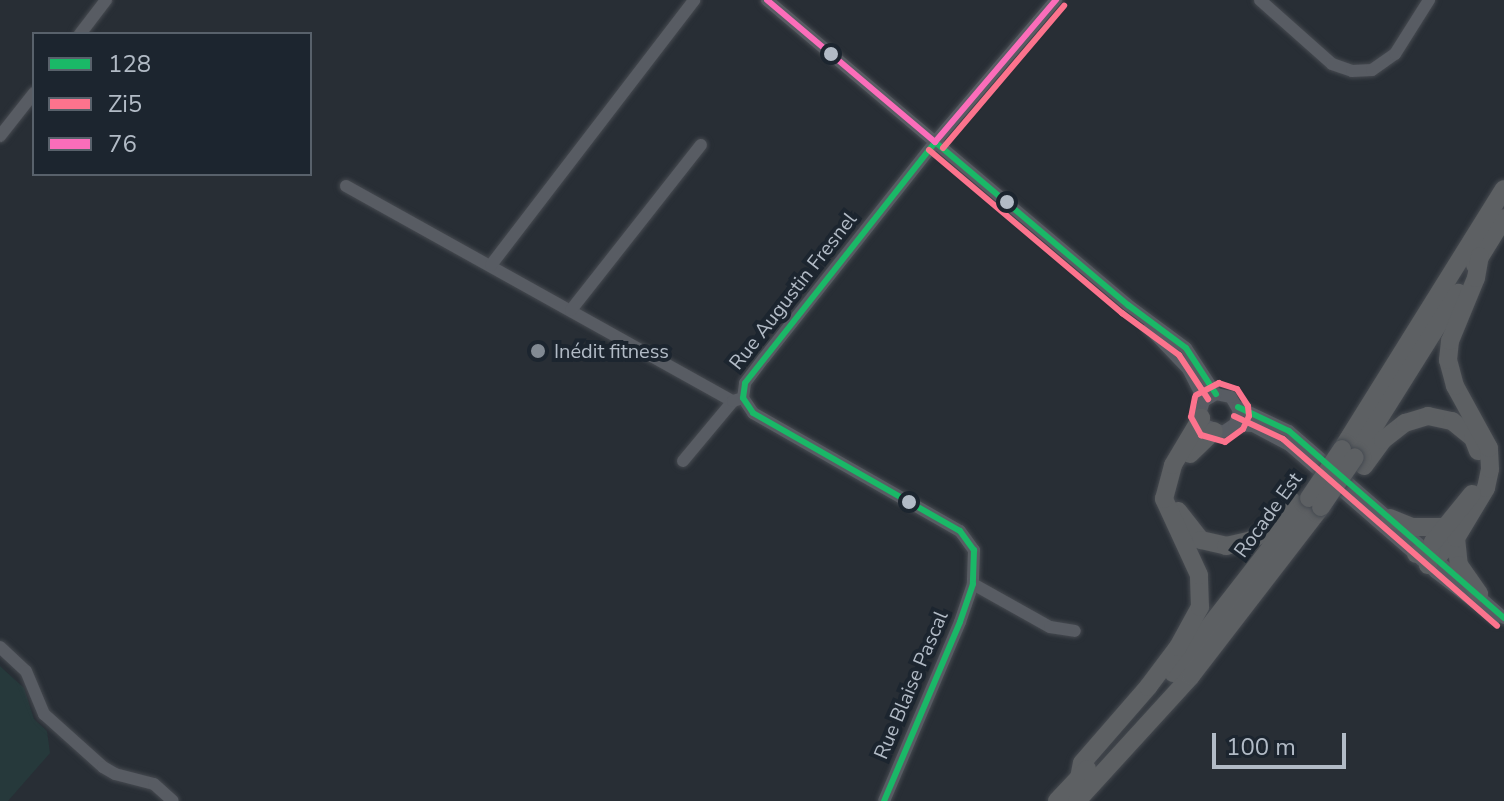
<!DOCTYPE html>
<html>
<head>
<meta charset="utf-8">
<style>
	body { margin:0 }
	#map { position:relative; width:1504px; height:801px; overflow:hidden; background:#282e35; font-family:"Nunito Sans",sans-serif }
	div>[style] { position:absolute }
	.green>* { inset:0; background:#26393b }
	.roads { filter:drop-shadow(0 0 2px #464a50) drop-shadow(0 0 2px #464a50) }
	.minor>* { height:12px; margin:-6px; padding:0 6px; transform-origin:6px; border-radius:6px; background:#585c63 }
	.highway>* { height:18px; margin:-9px; padding:0 9px; transform-origin:9px; border-radius:9px; background:#5d6063 }
	.bridges { filter:drop-shadow(0 0 2px #454a51) drop-shadow(0 0 2px #454a51) }
	.highway-bridge>* { height:18px; margin:-9px; padding:0 9px; transform-origin:9px; border-radius:9px; background:#5d6063 }
	.bus-1>* { height:6px; margin:-3px; padding:0 3px; transform-origin:3px; border-radius:3px; background:#1ab867 }
	.bus-2>* { height:6px; margin:-3px; padding:0 3px; transform-origin:3px; border-radius:3px; background:#fc738d }
	.bus-3>* { height:6px; margin:-3px; padding:0 3px; transform-origin:3px; border-radius:3px; background:#fb6dba }
	.dots>* { width:22px; height:22px; translate:-50% -50%; box-sizing:border-box; border:4px solid #1c252f; border-radius:50% }
	span { translate:-50% -50%; white-space:nowrap; text-align:center; line-height:1.15; -webkit-text-stroke:8px #1c252f; paint-order:stroke }
	.street-label { font-size:20px; color:#b2bbc6 }
	.poi-label { font-size:20px; color:#b2bbc6 }
	.left { translate:0 -50%; text-align:left }
	.legend { position:absolute; left:32px; top:32px; width:280px; height:144px; box-sizing:border-box; background:#1c252f; border:2px solid #58616b; margin:0; padding:10px 14px; list-style:none; font-size:24px; color:#b2bbc6 }
	.legend li { display:flex; align-items:center; gap:16px; height:40px }
	.legend b { width:40px; border:2px solid #58616b }
	.scale { position:absolute; left:1212px; top:733px; width:134px; height:36px; box-sizing:border-box; border:4px solid #b2bbc6; border-top:0; padding-left:10px; font-size:24px; line-height:28px; white-space:nowrap; color:#b2bbc6; -webkit-text-stroke:6px #1c252f; paint-order:stroke }
</style>
</head>
<body>
<div id="map">
	<div class="green">
		<i style="clip-path:polygon(0 666px,24px 688px,34px 719px,47px 731px,50px 753px,8px 801px,0 801px)"></i>
	</div>
	<div class="roads">
		<div class="minor">
			<i style="left:767px;top:0;width:473px;rotate:40.2deg"></i>
			<i style="left:1128px;top:305px;width:72px;rotate:36.6deg"></i>
			<i style="left:1186px;top:348px;width:55px;rotate:56.9deg"></i>
			<i style="left:1260px;top:0;width:96px;rotate:41.6deg"></i>
			<i style="left:1332px;top:64px;width:21px;rotate:19deg"></i>
			<i style="left:1352px;top:71px;width:20px;rotate:-3deg"></i>
			<i style="left:1372px;top:70px;width:28px;rotate:-35deg"></i>
			<i style="left:1395px;top:54px;width:64px;rotate:-57.8deg"></i>
			<i style="left:80px;top:34px;width:43px;rotate:-52.6deg"></i>
			<i style="left:0;top:136px;width:55px;rotate:-51.7deg"></i>
			<i style="left:346px;top:186px;width:443px;rotate:29.1deg"></i>
			<i style="left:491px;top:265px;width:334px;rotate:-52.5deg"></i>
			<i style="left:571px;top:310px;width:210px;rotate:-51.8deg"></i>
			<i style="left:1149px;top:328px;width:57px;rotate:46.4deg"></i>
			<i style="left:1188px;top:369px;width:36px;rotate:63deg"></i>
			<i style="left:1204px;top:401px;width:10px;rotate:107deg"></i>
			<i style="left:1201px;top:411px;width:15px;rotate:74deg"></i>
			<i style="left:1205px;top:425px;width:19px;rotate:21deg"></i>
			<i style="left:1223px;top:432px;width:14px;rotate:-34deg"></i>
			<i style="left:1235px;top:424px;width:14px;rotate:-73deg"></i>
			<i style="left:1239px;top:411px;width:16px;rotate:-120deg"></i>
			<i style="left:1231px;top:397px;width:15px;rotate:-169deg"></i>
			<i style="left:1216px;top:394px;width:14px;rotate:150deg"></i>
			<i style="left:743px;top:398px;width:18px;rotate:56deg"></i>
			<i style="left:753px;top:413px;width:238px;rotate:29.7deg"></i>
			<i style="left:960px;top:531px;width:24px;rotate:54deg"></i>
			<i style="left:974px;top:550px;width:34px;rotate:92deg"></i>
			<i style="left:973px;top:584px;width:40px;rotate:108.9deg"></i>
			<i style="left:960px;top:622px;width:194px;rotate:113deg"></i>
			<i style="left:743px;top:398px;width:15px;rotate:-82deg"></i>
			<i style="left:745px;top:383px;width:31px;rotate:-53deg"></i>
			<i style="left:764px;top:358px;width:275px;rotate:-51.6deg"></i>
			<i style="left:935px;top:142px;width:187px;rotate:-49.6deg"></i>
			<i style="left:1238px;top:407px;width:56px;rotate:25.2deg"></i>
			<i style="left:1289px;top:431px;width:285px;rotate:41deg"></i>
			<i style="left:1234px;top:425px;width:19px;rotate:3deg"></i>
			<i style="left:1253px;top:426px;width:41px;rotate:27.8deg"></i>
			<i style="left:1289px;top:445px;width:194px;rotate:41deg"></i>
			<i style="left:1435px;top:572px;width:76px;rotate:37.5deg"></i>
			<i style="left:683px;top:461px;width:78px;rotate:-50.2deg"></i>
			<i style="left:733px;top:401px;width:7px;rotate:-16deg"></i>
			<i style="left:973px;top:584px;width:88px;rotate:29.2deg"></i>
			<i style="left:1050px;top:627px;width:25px;rotate:9deg"></i>
			<i style="left:0;top:647px;width:35px;rotate:43deg"></i>
			<i style="left:26px;top:671px;width:47px;rotate:67.3deg"></i>
			<i style="left:44px;top:714px;width:79px;rotate:41.9deg"></i>
			<i style="left:103px;top:767px;width:14px;rotate:30deg"></i>
			<i style="left:115px;top:774px;width:40px;rotate:14.4deg"></i>
			<i style="left:154px;top:784px;width:25px;rotate:42deg"></i>
		</div>
		<div class="highway">
			<i style="left:1475px;top:265px;width:55px;rotate:-58.3deg"></i>
			<i style="left:1342px;top:449px;width:306px;rotate:-58.1deg"></i>
			<i style="left:1190px;top:454px;width:33px;rotate:-44deg"></i>
			<i style="left:1355px;top:457px;width:194px;rotate:-57.9deg"></i>
			<i style="left:1364px;top:466px;width:32px;rotate:-54deg"></i>
			<i style="left:1383px;top:440px;width:28px;rotate:-38deg"></i>
			<i style="left:1405px;top:423px;width:24px;rotate:-17deg"></i>
			<i style="left:1428px;top:416px;width:25px;rotate:12deg"></i>
			<i style="left:1452px;top:421px;width:27px;rotate:39deg"></i>
			<i style="left:1473px;top:438px;width:14px;rotate:69deg"></i>
			<i style="left:1178px;top:511px;width:37px;rotate:52deg"></i>
			<i style="left:1201px;top:540px;width:26px;rotate:13deg"></i>
			<i style="left:1226px;top:546px;width:26px;rotate:-13deg"></i>
			<i style="left:1251px;top:540px;width:14px;rotate:-30deg"></i>
			<i style="left:1263px;top:533px;width:43px;rotate:-47.8deg"></i>
			<i style="left:1390px;top:518px;width:24px;rotate:22deg"></i>
			<i style="left:1412px;top:527px;width:31px"></i>
			<i style="left:1456px;top:538px;width:27px;rotate:84deg"></i>
			<i style="left:1459px;top:565px;width:35px;rotate:55deg"></i>
			<i style="left:1416px;top:554px;width:24px"></i>
			<i style="left:1440px;top:554px;width:23px;rotate:-45deg"></i>
			<i style="left:1456px;top:538px;width:58px;rotate:-59deg"></i>
			<i style="left:1486px;top:488px;width:19px;rotate:-78deg"></i>
			<i style="left:1490px;top:469px;width:21px;rotate:-93deg"></i>
			<i style="left:1489px;top:448px;width:71px;rotate:-118.7deg"></i>
			<i style="left:1455px;top:386px;width:27px;rotate:-105deg"></i>
			<i style="left:1448px;top:360px;width:19px;rotate:-84deg"></i>
			<i style="left:1450px;top:341px;width:68px;rotate:-67.6deg"></i>
			<i style="left:1476px;top:278px;width:22px;rotate:-80deg"></i>
			<i style="left:1428px;top:565px;width:24px;rotate:-78deg"></i>
			<i style="left:1433px;top:542px;width:62px;rotate:-50.9deg"></i>
			<i style="left:1173px;top:673px;width:222px;rotate:-52.1deg"></i>
			<i style="left:1079px;top:778px;width:15px;rotate:-79deg"></i>
			<i style="left:1082px;top:763px;width:101px;rotate:-49deg"></i>
			<i style="left:1148px;top:687px;width:50px;rotate:-53.1deg"></i>
			<i style="left:1178px;top:647px;width:46px;rotate:-61.2deg"></i>
			<i style="left:1200px;top:607px;width:32px;rotate:-92deg"></i>
			<i style="left:1199px;top:575px;width:84px;rotate:-114.7deg"></i>
			<i style="left:1164px;top:499px;width:35px;rotate:-75deg"></i>
			<i style="left:1173px;top:465px;width:55px;rotate:-59.2deg"></i>
			<i style="left:1057px;top:801px;width:44px;rotate:-46.8deg"></i>
			<i style="left:1077px;top:801px;width:169px;rotate:-47.6deg"></i>
			<i style="left:1191px;top:676px;width:213px;rotate:-52.4deg"></i>
		</div>
	</div>
	<div class="bridges">
		<div class="highway-bridge">
			<i style="left:1309px;top:498px;width:59px;rotate:-56deg"></i>
			<i style="left:1321px;top:507px;width:60px;rotate:-55.8deg"></i>
		</div>
	</div>
	<div class="bus-1">
		<i style="left:935px;top:142px;width:253px;rotate:40.2deg"></i>
		<i style="left:1128px;top:305px;width:72px;rotate:36.6deg"></i>
		<i style="left:1186px;top:348px;width:55px;rotate:56.9deg"></i>
		<i style="left:743px;top:398px;width:18px;rotate:56deg"></i>
		<i style="left:753px;top:413px;width:238px;rotate:29.7deg"></i>
		<i style="left:960px;top:531px;width:24px;rotate:54deg"></i>
		<i style="left:974px;top:550px;width:34px;rotate:92deg"></i>
		<i style="left:973px;top:584px;width:40px;rotate:108.9deg"></i>
		<i style="left:960px;top:622px;width:194px;rotate:113deg"></i>
		<i style="left:743px;top:398px;width:15px;rotate:-82deg"></i>
		<i style="left:745px;top:383px;width:307px;rotate:-51.7deg"></i>
		<i style="left:1238px;top:407px;width:56px;rotate:25.2deg"></i>
		<i style="left:1289px;top:431px;width:285px;rotate:41deg"></i>
	</div>
	<div class="bus-2">
		<i style="left:943px;top:148px;width:187px;rotate:-49.6deg"></i>
		<i style="left:929px;top:150px;width:253px;rotate:40.2deg"></i>
		<i style="left:1122px;top:313px;width:71px;rotate:36.4deg"></i>
		<i style="left:1179px;top:355px;width:53px;rotate:56.6deg"></i>
		<i style="left:1195px;top:397px;width:20px;rotate:101deg"></i>
		<i style="left:1191px;top:417px;width:21px;rotate:61deg"></i>
		<i style="left:1201px;top:435px;width:25px;rotate:16deg"></i>
		<i style="left:1225px;top:442px;width:22px;rotate:-36deg"></i>
		<i style="left:1243px;top:429px;width:14px;rotate:-65deg"></i>
		<i style="left:1249px;top:416px;width:10px;rotate:-96deg"></i>
		<i style="left:1248px;top:406px;width:20px;rotate:-123deg"></i>
		<i style="left:1237px;top:389px;width:19px;rotate:-162deg"></i>
		<i style="left:1219px;top:383px;width:26px;rotate:152deg"></i>
		<i style="left:1234px;top:416px;width:54px;rotate:25.1deg"></i>
		<i style="left:1283px;top:439px;width:284px;rotate:41.1deg"></i>
	</div>
	<div class="bus-3">
		<i style="left:767px;top:0;width:220px;rotate:40.2deg"></i>
		<i style="left:935px;top:142px;width:187px;rotate:-49.6deg"></i>
	</div>
	<div class="dots">
		<i style="left:831px;top:54px;background:#b2bbc6"></i>
		<i style="left:1007px;top:202px;background:#b2bbc6"></i>
		<i style="left:538px;top:351px;background:#828a93"></i>
		<i style="left:909px;top:502px;background:#b2bbc6"></i>
	</div>
	<div class="street-label">
		<span style="left:793px;top:291px;rotate:-52deg">Rue Augustin Fresnel</span>
		<span style="left:1268px;top:515px;rotate:-54deg">Rocade Est</span>
		<span style="left:911px;top:685px;rotate:-67deg">Rue Blaise Pascal</span>
	</div>
	<div class="poi-label">
		<span class="left" style="left:554px;top:351px">Inédit fitness</span>
	</div>
	<ul class="legend">
	<li><b style="height:10px;background:#1ab867"></b>128</li>
	<li><b style="height:10px;background:#fc738d"></b>Zi5</li>
	<li><b style="height:10px;background:#fb6dba"></b>76</li>
	</ul>
	<div class="scale">100 m</div>
</div>
</body>
</html>
